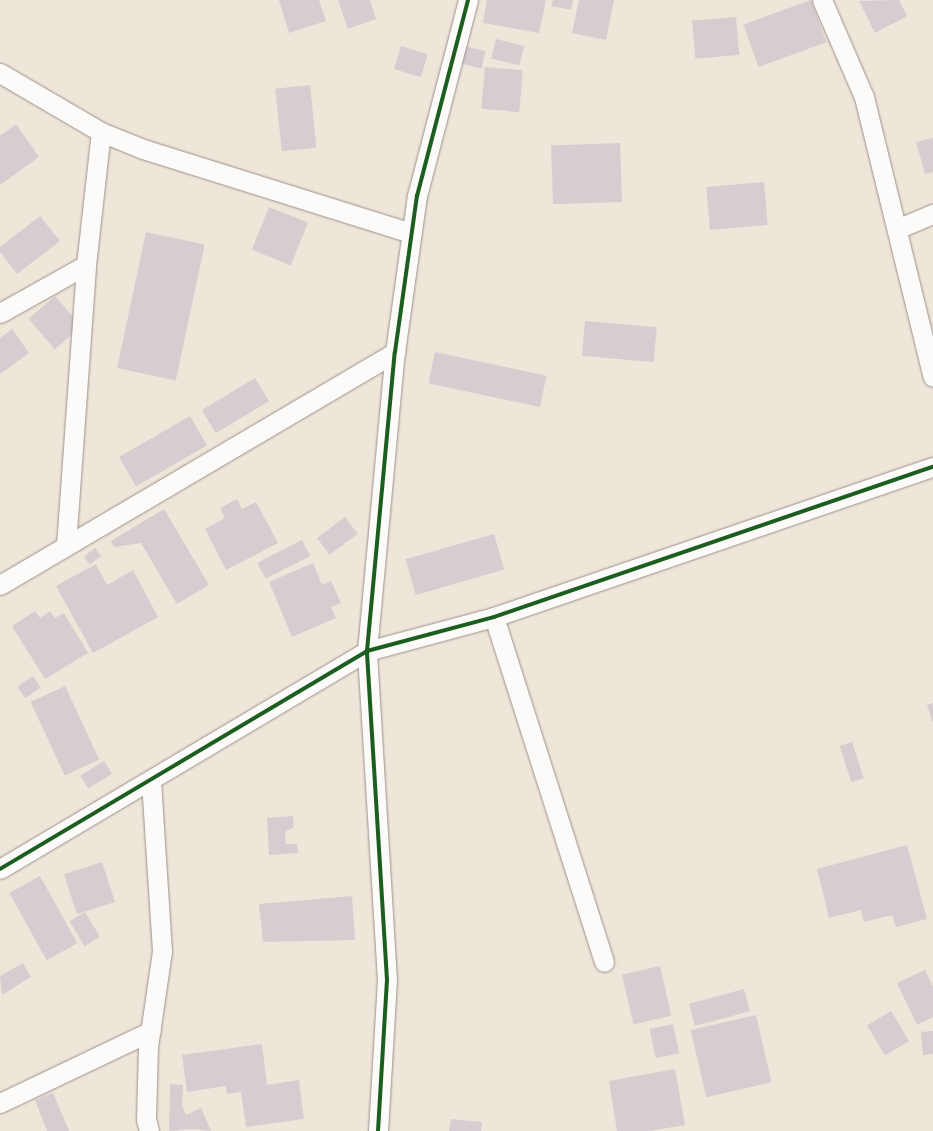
<!DOCTYPE html>
<html>
<head>
<meta charset="utf-8">
<style>
	body { margin:0 }
	#map { position:relative; width:933px; height:1131px; overflow:hidden; background:#eee6d9; font-family:"Old Standard TT",serif }
	div>[style] { position:absolute }
	.building>* { inset:0; background:#d6cdd1; transform-origin:0 0 }
	.roads { filter:drop-shadow(0 0 1px #9b908b) drop-shadow(0 0 1px #9b908b) }
	.minor>* { height:19px; margin:-9.5px; padding:0 9.5px; transform-origin:9.5px; border-radius:9.5px; background:#fcfbf9 }
	.cycleway>* { height:4px; margin:-2px; padding:0 2px; transform-origin:2px; border-radius:2px; background:#1b5e20 }
	span { translate:-50% -50%; white-space:nowrap; text-align:center; line-height:1.15; -webkit-text-stroke:3px #fcf5e5; paint-order:stroke }
</style>
</head>
<body>
<div id="map">
	<div class="building">
		<i style="clip-path:polygon(279px 0,319px 0,326px 21px,289px 33px)"></i>
		<i style="clip-path:polygon(338px 0,370px 0,376px 19px,348px 29px)"></i>
		<i style="clip-path:polygon(487px 0,546px 0,539px 33px,483px 23px)"></i>
		<i style="clip-path:polygon(553px 0,573px 0,571px 10px,551px 6px)"></i>
		<i style="clip-path:polygon(579px 0,614px 0,606px 40px,572px 33px)"></i>
		<i style="left:811px;top:0;width:45px;height:72px;rotate:70deg"></i>
		<i style="clip-path:polygon(899px 0,907px 16px,875px 33px,859px 1px)"></i>
		<i style="left:736px;top:17px;width:38px;height:44px;rotate:85deg"></i>
		<i style="left:496px;top:39px;width:29px;height:20px;rotate:14deg"></i>
		<i style="left:401px;top:46px;width:28px;height:24px;rotate:17deg"></i>
		<i style="left:464px;top:46px;width:22px;height:18px;rotate:13deg"></i>
		<i style="left:485px;top:67px;width:38px;height:42px;rotate:5deg"></i>
		<i style="left:310px;top:85px;width:63px;height:35px;rotate:84deg"></i>
		<i style="clip-path:polygon(16px 124px,39px 157px,0 185px,0 136px)"></i>
		<i style="clip-path:polygon(933px 138px,933px 172px,925px 174px,916px 142px)"></i>
		<i style="left:620px;top:143px;width:59px;height:69px;rotate:88deg"></i>
		<i style="left:764px;top:182px;width:43px;height:58px;rotate:85deg"></i>
		<i style="left:269px;top:207px;width:42px;height:46px;rotate:22deg"></i>
		<i style="clip-path:polygon(40px 216px,60px 241px,17px 274px,0 252px,0 247px)"></i>
		<i style="left:146px;top:232px;width:60px;height:139px;rotate:12deg"></i>
		<i style="left:55px;top:296px;width:40px;height:35px;rotate:49deg"></i>
		<i style="left:585px;top:321px;width:72px;height:35px;rotate:5deg"></i>
		<i style="clip-path:polygon(12px 329px,29px 353px,0 374px,0 338px)"></i>
		<i style="left:435px;top:352px;width:114px;height:32px;rotate:12deg"></i>
		<i style="left:255px;top:378px;width:27px;height:62px;rotate:59deg"></i>
		<i style="left:190px;top:416px;width:34px;height:82px;rotate:60deg"></i>
		<i style="clip-path:polygon(237px 499px,242px 509px,256px 502px,278px 543px,226px 570px,205px 529px,225px 518px,220px 508px)"></i>
		<i style="clip-path:polygon(164px 509px,209px 585px,177px 604px,141px 543px,114px 547px,111px 541px)"></i>
		<i style="left:345px;top:517px;width:21px;height:35px;rotate:53deg"></i>
		<i style="left:494px;top:534px;width:37px;height:92px;rotate:74deg"></i>
		<i style="left:302px;top:540px;width:18px;height:50px;rotate:63deg"></i>
		<i style="left:95px;top:548px;width:10px;height:14px;rotate:53deg"></i>
		<i style="clip-path:polygon(313px 563px,322px 585px,331px 581px,341px 603px,331px 607px,336px 618px,292px 637px,269px 582px)"></i>
		<i style="clip-path:polygon(96px 564px,107px 585px,133px 570px,158px 617px,93px 653px,56px 586px)"></i>
		<i style="clip-path:polygon(35px 611px,40px 618px,50px 611px,55px 618px,64px 613px,88px 653px,45px 679px,12px 626px)"></i>
		<i style="left:33px;top:676px;width:14px;height:19px;rotate:56deg"></i>
		<i style="left:65px;top:686px;width:81px;height:38px;rotate:65deg"></i>
		<i style="clip-path:polygon(933px 703px,933px 723px,927px 705px)"></i>
		<i style="left:852px;top:742px;width:38px;height:13px;rotate:72deg"></i>
		<i style="left:104px;top:761px;width:15px;height:28px;rotate:58deg"></i>
		<i style="clip-path:polygon(293px 816px,294px 827px,285px 832px,286px 844px,297px 844px,298px 853px,269px 855px,267px 818px)"></i>
		<i style="clip-path:polygon(907px 845px,927px 919px,896px 927px,892px 915px,864px 922px,861px 910px,829px 918px,817px 869px)"></i>
		<i style="left:102px;top:862px;width:42px;height:40px;rotate:72deg"></i>
		<i style="left:40px;top:876px;width:77px;height:35px;rotate:61deg"></i>
		<i style="clip-path:polygon(352px 896px,355px 940px,263px 942px,259px 904px)"></i>
		<i style="left:85px;top:912px;width:29px;height:18px;rotate:59deg"></i>
		<i style="clip-path:polygon(23px 963px,31px 977px,2px 995px,0 976px)"></i>
		<i style="left:660px;top:966px;width:51px;height:39px;rotate:77deg"></i>
		<i style="clip-path:polygon(925px 970px,933px 987px,933px 1017px,917px 1025px,897px 983px)"></i>
		<i style="left:744px;top:989px;width:23px;height:57px;rotate:75deg"></i>
		<i style="left:891px;top:1011px;width:35px;height:28px;rotate:59deg"></i>
		<i style="left:756px;top:1015px;width:69px;height:67px;rotate:77deg"></i>
		<i style="left:673px;top:1024px;width:30px;height:24px;rotate:78deg"></i>
		<i style="clip-path:polygon(933px 1031px,933px 1054px,923px 1055px,921px 1032px)"></i>
		<i style="clip-path:polygon(262px 1044px,267px 1085px,299px 1080px,304px 1119px,246px 1127px,241px 1092px,227px 1094px,226px 1086px,187px 1092px,182px 1055px)"></i>
		<i style="clip-path:polygon(675px 1069px,685px 1125px,650px 1131px,617px 1131px,609px 1081px)"></i>
		<i style="clip-path:polygon(170px 1084px,183px 1085px,182px 1105px,186px 1115px,201px 1108px,211px 1131px,192px 1129px,169px 1131px)"></i>
		<i style="clip-path:polygon(53px 1093px,69px 1131px,47px 1131px,35px 1100px)"></i>
		<i style="clip-path:polygon(451px 1119px,482px 1122px,481px 1131px,449px 1131px)"></i>
	</div>
	<div class="roads">
		<div class="minor">
			<i style="left:822px;top:0;width:106px;rotate:66.6deg"></i>
			<i style="left:864px;top:97px;width:288px;rotate:76.2deg"></i>
			<i style="left:0;top:73px;width:117px;rotate:30.3deg"></i>
			<i style="left:101px;top:132px;width:45px;rotate:22deg"></i>
			<i style="left:143px;top:149px;width:281px;rotate:17.4deg"></i>
			<i style="left:897px;top:229px;width:39px;rotate:-23deg"></i>
			<i style="left:0;top:313px;width:98px;rotate:-29.2deg"></i>
			<i style="left:66px;top:546px;width:282px;rotate:-85.9deg"></i>
			<i style="left:86px;top:265px;width:134px;rotate:-83.6deg"></i>
			<i style="left:0;top:585px;width:459px;rotate:-30.5deg"></i>
			<i style="left:494px;top:617px;width:362px;rotate:72.3deg"></i>
			<i style="left:0;top:869px;width:427px;rotate:-30.7deg"></i>
			<i style="left:367px;top:651px;width:131px;rotate:-15deg"></i>
			<i style="left:494px;top:617px;width:464px;rotate:-18.9deg"></i>
			<i style="left:0;top:1103px;width:167px;rotate:-25.5deg"></i>
			<i style="left:149px;top:1131px;width:12px;rotate:-104deg"></i>
			<i style="left:146px;top:1119px;width:72px;rotate:-88.4deg"></i>
			<i style="left:148px;top:1047px;width:97px;rotate:-81.7deg"></i>
			<i style="left:162px;top:951px;width:169px;rotate:-93.7deg"></i>
			<i style="left:378px;top:1131px;width:151px;rotate:-86.6deg"></i>
			<i style="left:387px;top:980px;width:330px;rotate:-93.5deg"></i>
			<i style="left:367px;top:651px;width:300px;rotate:-84.7deg"></i>
			<i style="left:395px;top:352px;width:158px;rotate:-82deg"></i>
			<i style="left:417px;top:196px;width:203px;rotate:-75.4deg"></i>
		</div>
	</div>
	<div class="cycleway">
		<i style="left:0;top:869px;width:427px;rotate:-30.7deg"></i>
		<i style="left:367px;top:651px;width:131px;rotate:-15deg"></i>
		<i style="left:494px;top:617px;width:464px;rotate:-18.9deg"></i>
		<i style="left:378px;top:1131px;width:151px;rotate:-86.6deg"></i>
		<i style="left:387px;top:980px;width:330px;rotate:-93.5deg"></i>
		<i style="left:367px;top:651px;width:300px;rotate:-84.7deg"></i>
		<i style="left:395px;top:352px;width:158px;rotate:-82deg"></i>
		<i style="left:417px;top:196px;width:203px;rotate:-75.4deg"></i>
	</div>
</div>
</body>
</html>
